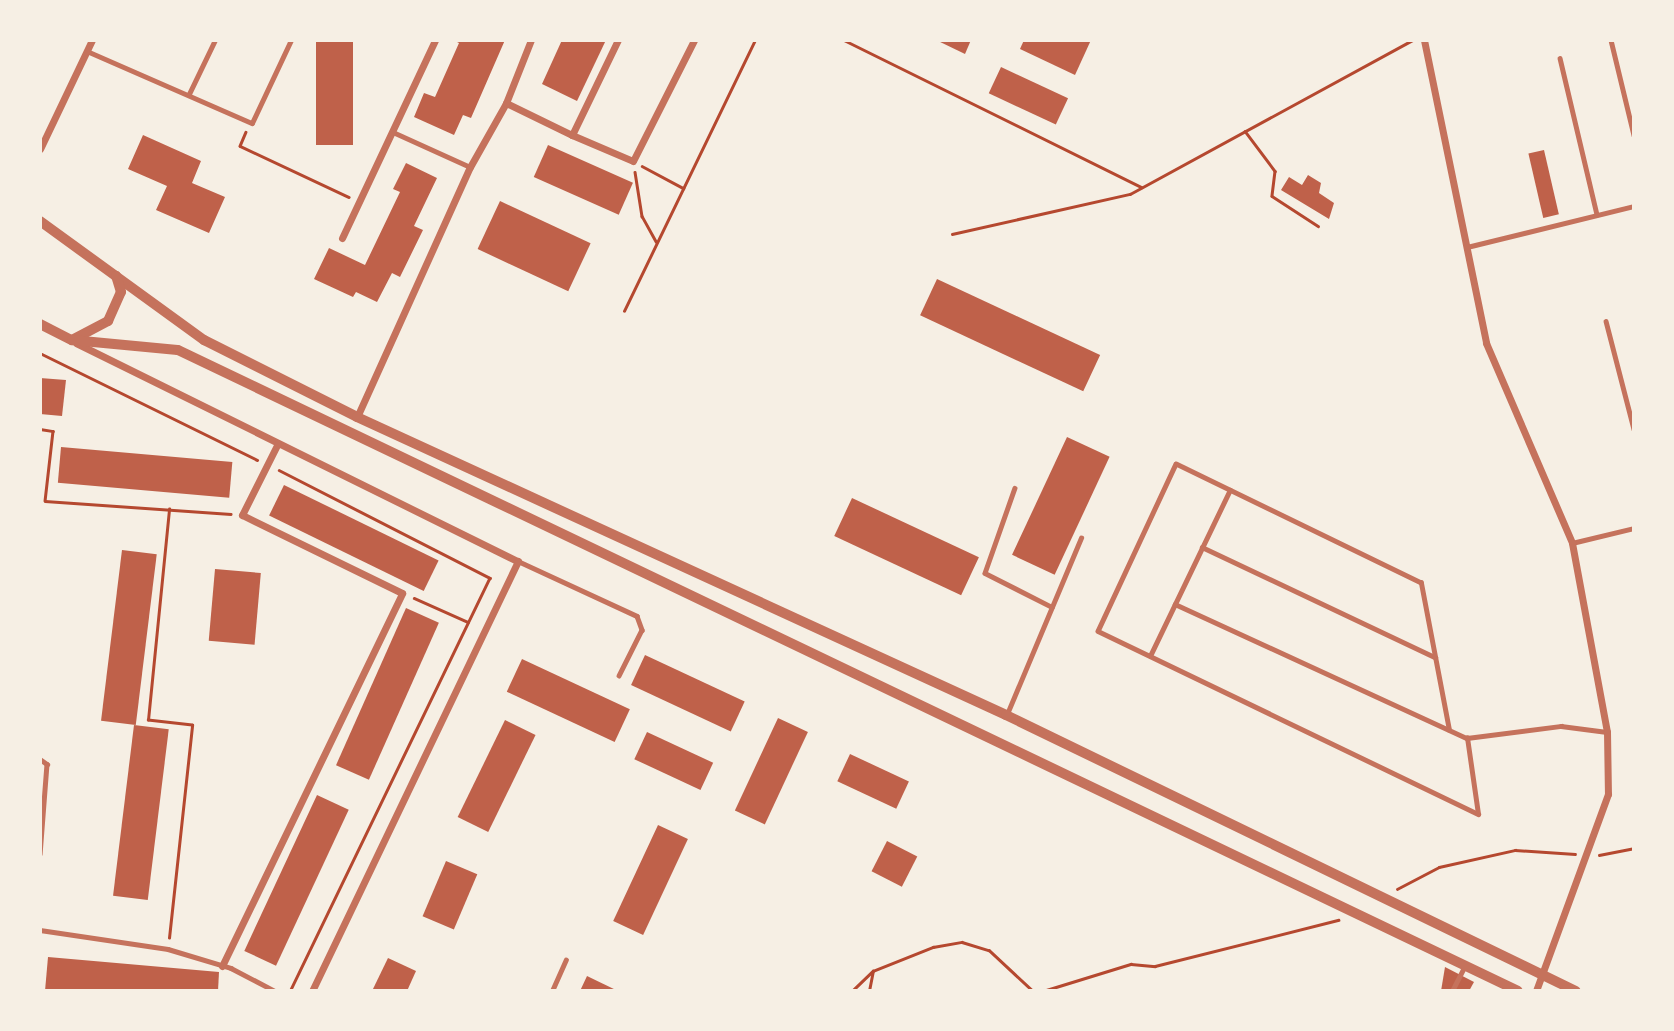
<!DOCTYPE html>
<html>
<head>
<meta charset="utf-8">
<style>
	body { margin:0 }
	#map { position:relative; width:1674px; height:1031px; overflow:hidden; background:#f6efe4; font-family:Helvetica,sans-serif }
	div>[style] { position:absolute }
	.building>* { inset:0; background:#bf614a; transform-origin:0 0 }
	.path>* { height:2.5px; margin:-1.25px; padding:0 1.25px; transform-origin:1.25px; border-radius:1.25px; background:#b5482f }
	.service>* { height:4.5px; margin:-2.25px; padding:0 2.25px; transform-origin:2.25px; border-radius:2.25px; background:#c5725c }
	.minor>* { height:7px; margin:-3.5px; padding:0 3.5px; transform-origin:3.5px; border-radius:3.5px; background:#c5725c }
	.tertiary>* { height:10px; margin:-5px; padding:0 5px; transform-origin:5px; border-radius:5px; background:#c5725c }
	span { translate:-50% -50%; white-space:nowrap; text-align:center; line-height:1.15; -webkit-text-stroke:7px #f6efe4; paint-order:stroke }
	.frame { position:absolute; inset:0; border:42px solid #f6efe4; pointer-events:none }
</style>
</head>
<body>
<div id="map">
	<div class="building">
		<i style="left:316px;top:40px;width:37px;height:105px"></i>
		<i style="clip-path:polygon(453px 40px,505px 40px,471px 118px,463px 115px,454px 135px,414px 117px,424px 93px,435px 97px,459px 43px)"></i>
		<i style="clip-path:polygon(562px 40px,606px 40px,577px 101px,542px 84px)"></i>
		<i style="clip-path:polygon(936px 40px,971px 40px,965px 54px)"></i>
		<i style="clip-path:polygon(1024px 40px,1091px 40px,1075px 75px,1020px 49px)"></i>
		<i style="left:1001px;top:67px;width:74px;height:29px;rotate:25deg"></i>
		<i style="clip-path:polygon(143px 135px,201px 161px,192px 183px,225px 197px,209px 233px,156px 210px,167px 186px,128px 169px)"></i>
		<i style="left:548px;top:145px;width:93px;height:35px;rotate:24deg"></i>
		<i style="left:1544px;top:150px;width:66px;height:16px;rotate:77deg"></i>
		<i style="clip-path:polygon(406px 163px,437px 178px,414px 226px,423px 230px,400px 277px,392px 273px,377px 302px,356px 292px,353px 297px,314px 279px,329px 248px,365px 265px,400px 192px,393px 189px)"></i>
		<i style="clip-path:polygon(1308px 175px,1321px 183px,1319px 193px,1334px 203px,1329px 219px,1281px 190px,1289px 177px,1302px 185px)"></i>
		<i style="left:500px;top:201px;width:100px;height:53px;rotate:25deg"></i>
		<i style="left:937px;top:279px;width:180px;height:40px;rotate:25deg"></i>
		<i style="clip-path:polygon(40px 378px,66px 380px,62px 416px,40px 414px)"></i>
		<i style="left:1067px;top:437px;width:47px;height:130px;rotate:25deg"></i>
		<i style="left:61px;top:447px;width:172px;height:36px;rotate:5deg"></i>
		<i style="left:284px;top:485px;width:172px;height:34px;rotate:26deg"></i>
		<i style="left:852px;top:498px;width:140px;height:42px;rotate:25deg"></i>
		<i style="left:122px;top:550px;width:35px;height:172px;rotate:7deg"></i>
		<i style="left:215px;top:569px;width:46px;height:72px;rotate:5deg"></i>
		<i style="left:406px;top:608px;width:36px;height:172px;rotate:24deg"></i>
		<i style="left:645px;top:655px;width:110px;height:33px;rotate:25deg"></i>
		<i style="left:522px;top:659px;width:119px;height:36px;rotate:25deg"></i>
		<i style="left:778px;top:718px;width:33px;height:102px;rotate:25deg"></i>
		<i style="left:505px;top:720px;width:34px;height:108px;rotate:26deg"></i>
		<i style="left:134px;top:725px;width:35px;height:172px;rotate:7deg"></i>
		<i style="left:647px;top:732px;width:73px;height:30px;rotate:25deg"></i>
		<i style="left:850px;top:754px;width:65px;height:30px;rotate:25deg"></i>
		<i style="left:317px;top:795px;width:35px;height:172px;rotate:25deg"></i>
		<i style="left:658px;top:825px;width:33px;height:106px;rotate:25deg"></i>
		<i style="left:887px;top:841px;width:34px;height:34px;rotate:27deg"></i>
		<i style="left:446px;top:861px;width:34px;height:60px;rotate:23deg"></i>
		<i style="clip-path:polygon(48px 957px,219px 972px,218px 991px,45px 991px)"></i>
		<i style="clip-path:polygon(388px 958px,416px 971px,407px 991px,372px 991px)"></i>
		<i style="clip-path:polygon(1445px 967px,1474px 982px,1469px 991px,1441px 991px)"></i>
		<i style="clip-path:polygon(587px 976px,618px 991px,580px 991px)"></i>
	</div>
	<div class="path">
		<i style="left:844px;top:40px;width:332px;rotate:26.3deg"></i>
		<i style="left:1245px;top:131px;width:50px;rotate:53.1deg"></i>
		<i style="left:1275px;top:171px;width:25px;rotate:97deg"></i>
		<i style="left:1272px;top:196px;width:55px;rotate:33.1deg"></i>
		<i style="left:246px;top:132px;width:15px;rotate:113deg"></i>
		<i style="left:240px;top:146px;width:120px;rotate:25.1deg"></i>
		<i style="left:642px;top:166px;width:47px;rotate:28.2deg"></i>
		<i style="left:635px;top:172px;width:45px;rotate:81deg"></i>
		<i style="left:642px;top:216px;width:29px;rotate:61deg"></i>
		<i style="left:952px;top:234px;width:182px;rotate:-12.7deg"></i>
		<i style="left:1130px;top:194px;width:321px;rotate:-28.6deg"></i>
		<i style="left:624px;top:311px;width:301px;rotate:-64.2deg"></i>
		<i style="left:40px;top:353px;width:242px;rotate:26.2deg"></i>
		<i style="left:40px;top:429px;width:13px;rotate:9deg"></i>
		<i style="left:53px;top:431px;width:70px;rotate:96.5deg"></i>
		<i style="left:45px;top:501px;width:186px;rotate:4deg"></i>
		<i style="left:279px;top:470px;width:237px;rotate:27.1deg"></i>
		<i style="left:490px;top:578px;width:459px;rotate:115.8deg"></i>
		<i style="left:414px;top:598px;width:59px;rotate:24deg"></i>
		<i style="left:1599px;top:855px;width:36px;rotate:-11deg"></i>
		<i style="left:1397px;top:889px;width:47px;rotate:-27.6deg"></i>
		<i style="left:1439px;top:867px;width:78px;rotate:-12.6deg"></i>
		<i style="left:1515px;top:850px;width:60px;rotate:3.8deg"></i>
		<i style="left:169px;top:938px;width:214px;rotate:-83.8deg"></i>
		<i style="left:192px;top:725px;width:44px;rotate:-173.5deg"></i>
		<i style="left:148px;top:720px;width:212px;rotate:-84.3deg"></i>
		<i style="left:852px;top:991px;width:29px;rotate:-44deg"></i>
		<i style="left:869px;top:991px;width:20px;rotate:-79deg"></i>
		<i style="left:873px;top:971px;width:65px;rotate:-21.8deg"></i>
		<i style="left:933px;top:947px;width:29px;rotate:-10deg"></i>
		<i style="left:962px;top:942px;width:28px;rotate:17deg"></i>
		<i style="left:989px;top:950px;width:60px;rotate:43deg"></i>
		<i style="left:1043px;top:991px;width:92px;rotate:-17.1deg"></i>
		<i style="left:1131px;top:964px;width:24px;rotate:5deg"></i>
		<i style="left:1155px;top:966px;width:189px;rotate:-14.1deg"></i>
	</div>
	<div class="service">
		<i style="left:1611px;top:40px;width:98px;rotate:76.4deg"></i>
		<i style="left:87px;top:51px;width:180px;rotate:23.6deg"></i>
		<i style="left:252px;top:123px;width:92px;rotate:-64.8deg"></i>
		<i style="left:1560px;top:58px;width:161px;rotate:76.7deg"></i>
		<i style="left:189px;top:94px;width:60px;rotate:-64.3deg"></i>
		<i style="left:393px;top:132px;width:85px;rotate:24.4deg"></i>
		<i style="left:1467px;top:247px;width:172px;rotate:-13.8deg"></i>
		<i style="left:1606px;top:321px;width:112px;rotate:75.5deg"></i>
		<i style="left:1015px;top:488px;width:90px;rotate:109.4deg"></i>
		<i style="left:985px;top:573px;width:75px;rotate:26.9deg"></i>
		<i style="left:1572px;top:543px;width:64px;rotate:-13.6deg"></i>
		<i style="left:1202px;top:547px;width:258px;rotate:25.3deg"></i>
		<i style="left:518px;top:561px;width:131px;rotate:24.8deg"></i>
		<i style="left:637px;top:616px;width:15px;rotate:70deg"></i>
		<i style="left:642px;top:630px;width:51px;rotate:116.6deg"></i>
		<i style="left:1175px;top:604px;width:321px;rotate:24.7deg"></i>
		<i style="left:1467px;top:738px;width:95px;rotate:-7.3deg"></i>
		<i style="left:1561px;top:726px;width:46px;rotate:7.4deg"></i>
		<i style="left:1150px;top:656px;width:184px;rotate:-64.3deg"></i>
		<i style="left:1007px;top:714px;width:191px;rotate:-67.2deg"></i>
		<i style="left:1449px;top:730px;width:150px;rotate:-100.8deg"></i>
		<i style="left:1421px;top:583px;width:272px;rotate:-154.1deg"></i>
		<i style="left:1176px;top:464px;width:184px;rotate:115deg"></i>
		<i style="left:1098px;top:631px;width:422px;rotate:25.7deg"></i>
		<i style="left:1478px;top:814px;width:77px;rotate:-98.2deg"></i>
		<i style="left:40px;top:759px;width:9px;rotate:36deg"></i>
		<i style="left:47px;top:764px;width:90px;rotate:94.4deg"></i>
		<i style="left:40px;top:930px;width:129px;rotate:8.4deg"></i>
		<i style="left:168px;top:949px;width:66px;rotate:16.8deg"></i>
		<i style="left:231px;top:968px;width:50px;rotate:27.6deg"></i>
		<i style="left:552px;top:991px;width:34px;rotate:-66deg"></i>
		<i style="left:1452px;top:991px;width:27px;rotate:-63deg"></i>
	</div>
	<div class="minor">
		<i style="left:1424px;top:40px;width:309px;rotate:78.4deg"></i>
		<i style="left:1486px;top:343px;width:218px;rotate:66.7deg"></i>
		<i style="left:1572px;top:543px;width:192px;rotate:79.5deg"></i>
		<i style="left:1607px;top:732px;width:62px;rotate:89.1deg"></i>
		<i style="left:1608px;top:794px;width:210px;rotate:110.1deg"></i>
		<i style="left:506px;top:103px;width:73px;rotate:25.9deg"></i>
		<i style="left:572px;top:135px;width:106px;rotate:-64.2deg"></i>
		<i style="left:572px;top:135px;width:66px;rotate:23.1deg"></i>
		<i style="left:633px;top:161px;width:136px;rotate:-63.2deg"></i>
		<i style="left:40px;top:149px;width:121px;rotate:-64.5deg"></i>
		<i style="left:342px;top:238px;width:219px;rotate:-64.8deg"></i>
		<i style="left:76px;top:343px;width:493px;rotate:26.3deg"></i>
		<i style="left:518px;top:561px;width:477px;rotate:115.6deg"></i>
		<i style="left:357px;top:417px;width:274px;rotate:-65.7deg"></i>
		<i style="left:470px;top:167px;width:73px;rotate:-60.6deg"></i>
		<i style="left:506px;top:103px;width:68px;rotate:-68.4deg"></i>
		<i style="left:222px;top:966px;width:414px;rotate:-64.2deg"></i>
		<i style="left:402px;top:593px;width:178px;rotate:-154deg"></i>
		<i style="left:242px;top:515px;width:80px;rotate:-63.4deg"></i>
	</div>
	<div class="tertiary">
		<i style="left:40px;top:221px;width:203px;rotate:36deg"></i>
		<i style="left:204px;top:340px;width:171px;rotate:26.7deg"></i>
		<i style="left:357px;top:417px;width:714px;rotate:24.66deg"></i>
		<i style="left:1006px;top:715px;width:633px;rotate:25.84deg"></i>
		<i style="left:40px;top:324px;width:36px;rotate:27deg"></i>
		<i style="left:72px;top:340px;width:41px;rotate:-27.8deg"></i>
		<i style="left:108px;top:321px;width:32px;rotate:-66deg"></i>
		<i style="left:121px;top:292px;width:17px;rotate:-107deg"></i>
		<i style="left:72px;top:340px;width:106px;rotate:5.4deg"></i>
		<i style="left:178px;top:350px;width:1485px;rotate:25.56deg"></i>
	</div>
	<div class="frame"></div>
</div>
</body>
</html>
